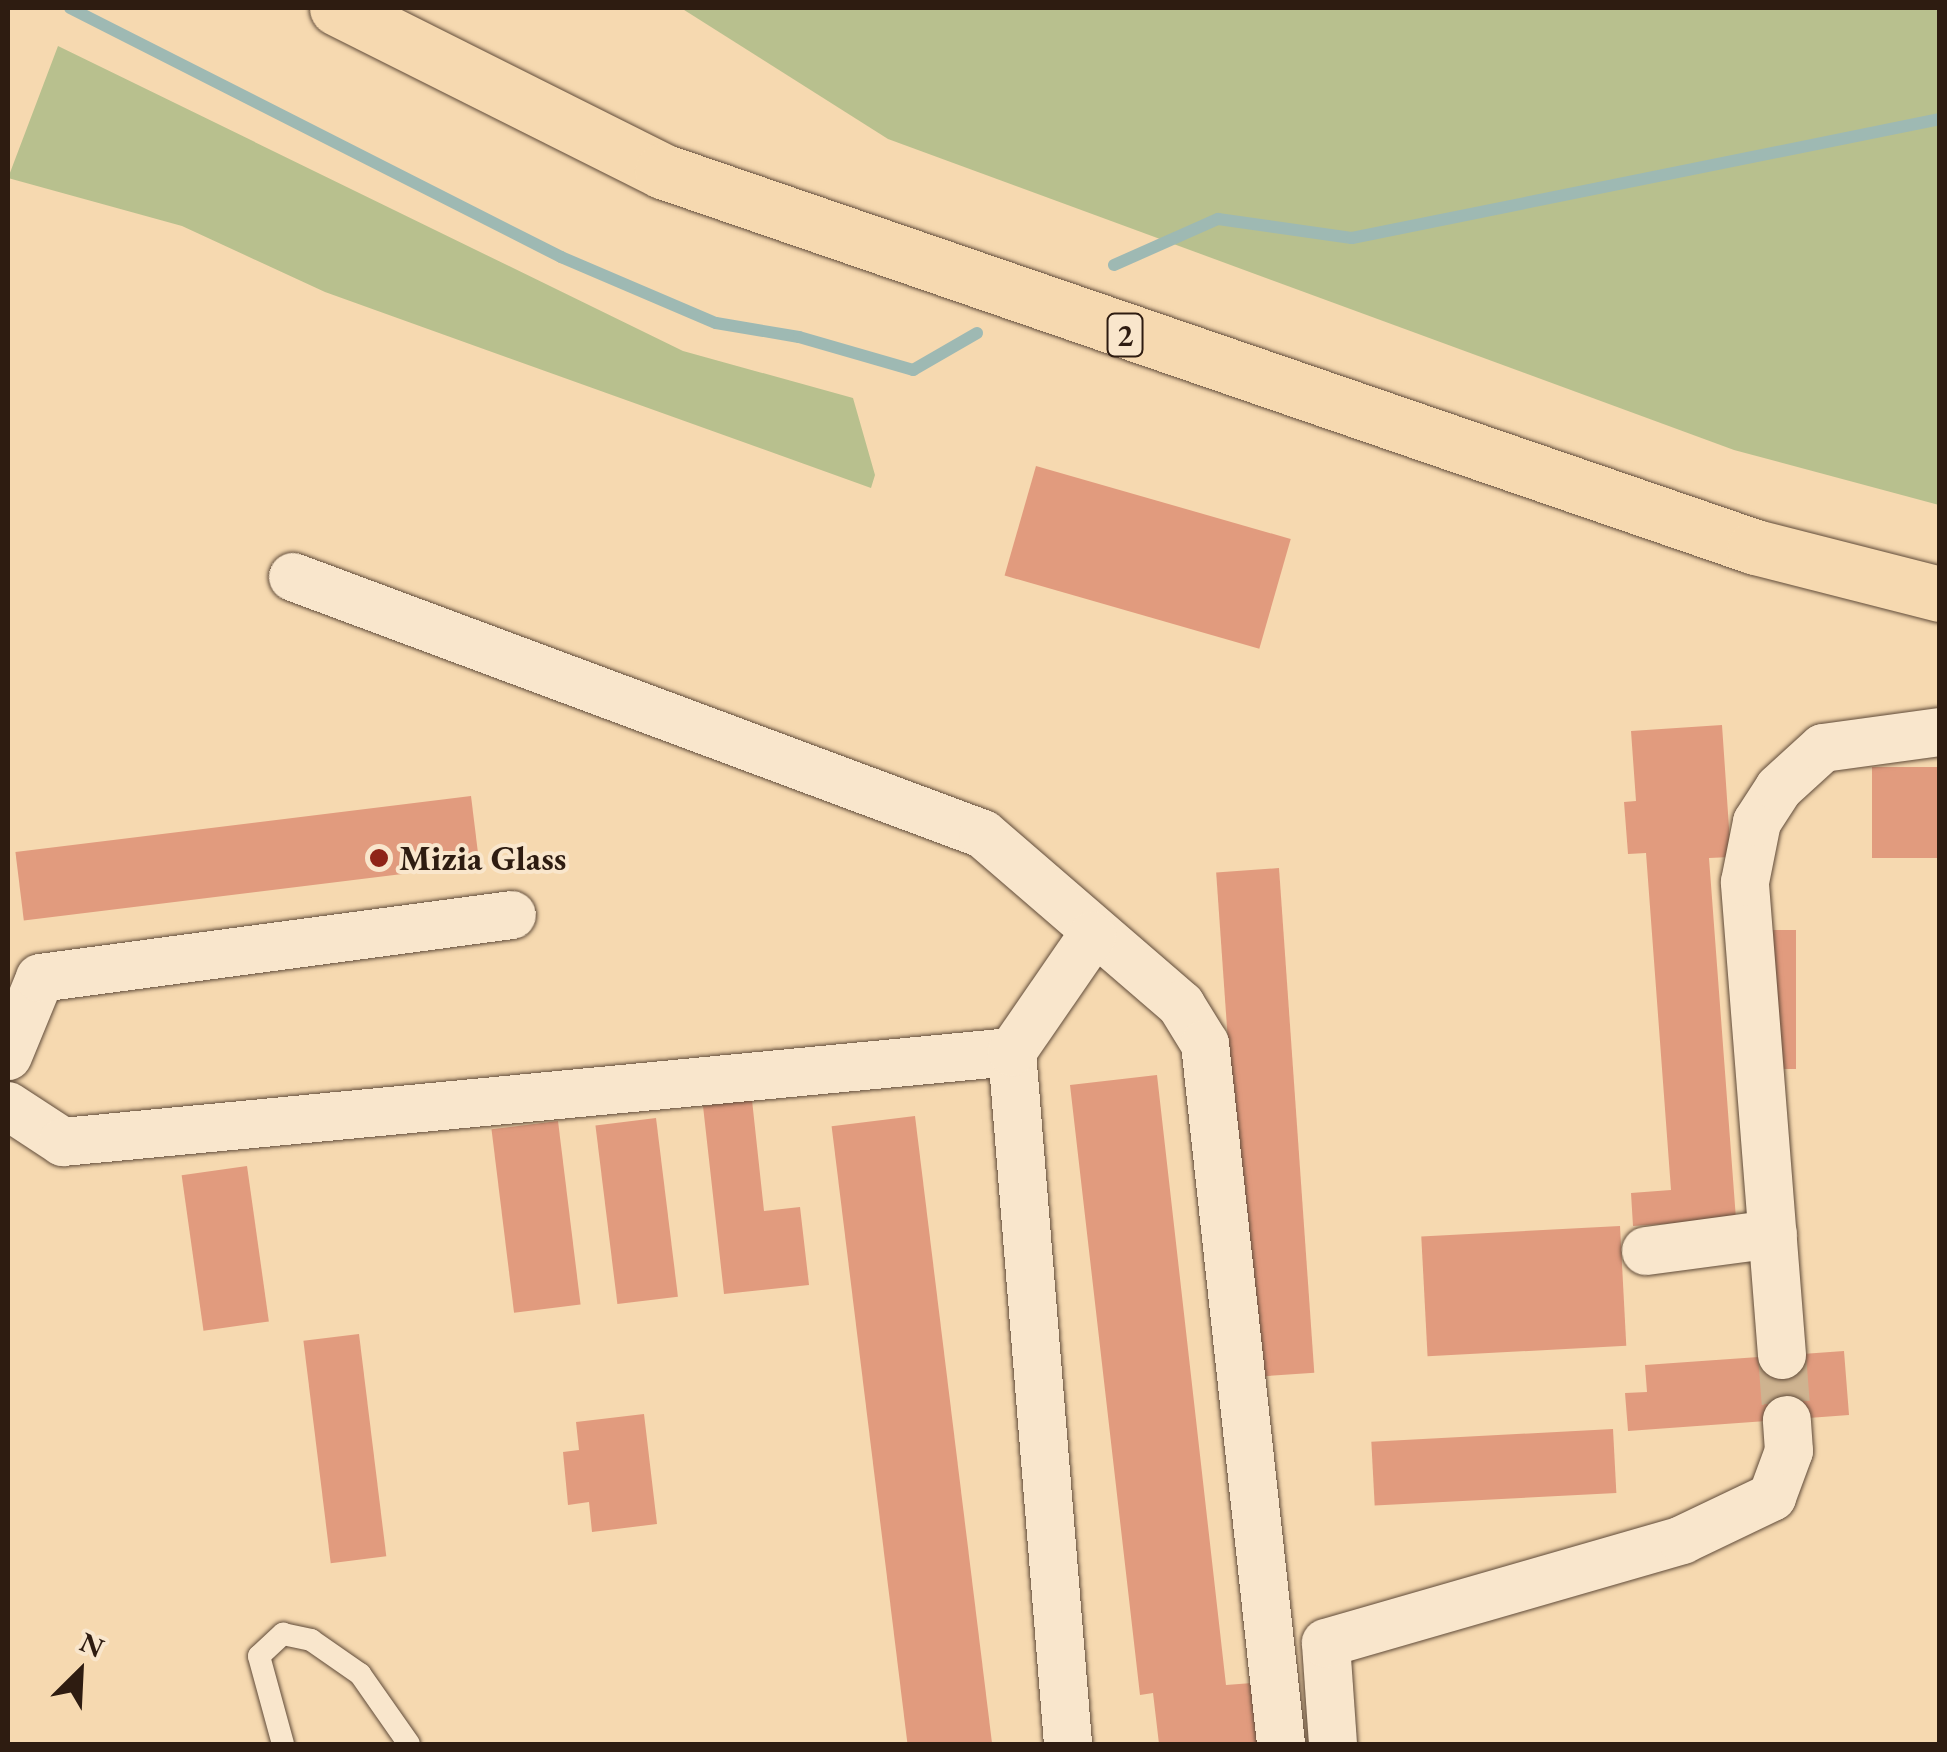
<!DOCTYPE html>
<html>
<head>
<meta charset="utf-8">
<style>
	body { margin:0 }
	#map { position:relative; width:1947px; height:1752px; overflow:hidden; background:#f6d9b0; font-family:"EB Garamond",serif }
	div>[style] { position:absolute }
	.green>* { inset:0; background:#b8c08e }
	.stream>* { height:12px; margin:-6px; padding:0 6px; transform-origin:6px; border-radius:6px; background:#9eb9b3 }
	.building>* { inset:0; background:#e19b7e; transform-origin:0 0 }
	.street-tunnel>* { height:48px; margin-top:-24px; transform-origin:0; background:repeating-linear-gradient(90deg,#ceb390 0 48px,transparent 0 72px) }
	.roads { filter:drop-shadow(0 0 2px #604b39) drop-shadow(0 0 2px #604b39) }
	.lane>* { height:22px; margin:-11px; padding:0 11px; transform-origin:11px; border-radius:11px; background:#f9e6cc }
	.street>* { height:48px; margin:-24px; padding:0 24px; transform-origin:24px; border-radius:24px; background:#f9e6cc }
	.primary>* { height:55px; margin:-27.5px; padding:0 27.5px; transform-origin:27.5px; border-radius:27.5px; background:#f6d9b0 }
	.dots>* { width:28px; height:28px; translate:-50% -50%; box-sizing:border-box; border:5px solid #f9e6cc; border-radius:50% }
	span { translate:-50% -50%; white-space:nowrap; text-align:center; line-height:1.15; -webkit-text-stroke:8px #f9e6cc; paint-order:stroke }
	.shield-label span { padding:2px 8px; background:#f9e6cc; border:2px solid; border-radius:8px; -webkit-text-stroke-width:0 }
	.shield-label { font-size:32px; color:#2e1c11; font-weight:700 }
	.poi-label { font-size:35px; color:#2e1c11; font-weight:700 }
	.left { translate:0 -50%; text-align:left }
	.frame { position:absolute; inset:0; border:10px solid #2e1c11; pointer-events:none }
	.north { position:absolute; left:30px; top:1622px; width:100px; height:100px; -webkit-text-stroke:8px #f9e6cc; paint-order:stroke; rotate:24deg; font-size:28px; font-weight:700; line-height:40px; text-align:center; color:#2e1c11 }
	.north::after { content:''; display:block; margin:auto; width:35px; height:45px; background:#2e1c11; clip-path:polygon(50% 0,100% 100%,50% 72%,0 100%) }
</style>
</head>
<body>
<div id="map">
	<div class="green">
		<i style="clip-path:polygon(681px 8px,1939px 8px,1939px 505px,1734px 450px,888px 139px)"></i>
		<i style="clip-path:polygon(58px 46px,683px 351px,853px 398px,875px 475px,871px 488px,325px 292px,182px 226px,8px 178px)"></i>
	</div>
	<div class="stream">
		<i style="left:70px;top:8px;width:551px;rotate:26.89deg"></i>
		<i style="left:561px;top:257px;width:168px;rotate:23.1deg"></i>
		<i style="left:716px;top:323px;width:84px;rotate:9.6deg"></i>
		<i style="left:799px;top:337px;width:119px;rotate:16.1deg"></i>
		<i style="left:913px;top:370px;width:74px;rotate:-30deg"></i>
		<i style="left:1114px;top:265px;width:114px;rotate:-23.9deg"></i>
		<i style="left:1218px;top:219px;width:135px;rotate:8.1deg"></i>
		<i style="left:1352px;top:238px;width:600px;rotate:-11.44deg"></i>
	</div>
	<div class="building">
		<i style="left:1036px;top:466px;width:265px;height:114px;rotate:16deg"></i>
		<i style="clip-path:polygon(1722px 725px,1731px 857px,1709px 858px,1736px 1219px,1633px 1226px,1631px 1193px,1671px 1190px,1646px 853px,1628px 854px,1624px 802px,1636px 801px,1631px 731px)"></i>
		<i style="left:1940px;top:767px;width:91px;height:68px;rotate:90deg"></i>
		<i style="left:471px;top:796px;width:69px;height:459px;rotate:83deg"></i>
		<i style="left:1279px;top:868px;width:506px;height:63px;rotate:86deg"></i>
		<i style="left:1764px;top:930px;width:32px;height:139px"></i>
		<i style="clip-path:polygon(1157px 1075px,1226px 1685px,1252px 1683px,1259px 1744px,1159px 1744px,1153px 1693px,1140px 1695px,1070px 1085px)"></i>
		<i style="clip-path:polygon(752px 1100px,764px 1211px,800px 1207px,809px 1285px,724px 1294px,703px 1106px)"></i>
		<i style="left:915px;top:1116px;width:632px;height:84px;rotate:83deg"></i>
		<i style="left:656px;top:1118px;width:180px;height:61px;rotate:83deg"></i>
		<i style="left:558px;top:1121px;width:185px;height:67px;rotate:83deg"></i>
		<i style="left:247px;top:1166px;width:157px;height:66px;rotate:82deg"></i>
		<i style="left:1620px;top:1226px;width:120px;height:199px;rotate:87deg"></i>
		<i style="left:359px;top:1334px;width:224px;height:56px;rotate:83deg"></i>
		<i style="clip-path:polygon(1844px 1351px,1849px 1415px,1628px 1431px,1625px 1393px,1647px 1392px,1645px 1365px)"></i>
		<i style="clip-path:polygon(644px 1414px,657px 1524px,592px 1532px,589px 1502px,568px 1505px,563px 1452px,579px 1450px,576px 1422px)"></i>
		<i style="left:1613px;top:1429px;width:64px;height:242px;rotate:87deg"></i>
	</div>
	<div class="street-tunnel">
		<i style="left:1782px;top:1355px;width:65px;rotate:85.6deg"></i>
	</div>
	<div class="roads">
		<div class="lane">
			<i style="left:283px;top:1744px;width:91px;rotate:-105.3deg"></i>
			<i style="left:259px;top:1656px;width:33px;rotate:-43deg"></i>
			<i style="left:283px;top:1634px;width:29px;rotate:12deg"></i>
			<i style="left:311px;top:1640px;width:60px;rotate:34.8deg"></i>
			<i style="left:360px;top:1674px;width:85px;rotate:55deg"></i>
		</div>
		<div class="street">
			<i style="left:293px;top:577px;width:736px;rotate:20.43deg"></i>
			<i style="left:983px;top:834px;width:262px;rotate:40.8deg"></i>
			<i style="left:1181px;top:1005px;width:46px;rotate:58.4deg"></i>
			<i style="left:1205px;top:1044px;width:704px;rotate:83.8deg"></i>
			<i style="left:1012px;top:1052px;width:694px;rotate:85.37deg"></i>
			<i style="left:8px;top:1056px;width:84px;rotate:-67.7deg"></i>
			<i style="left:40px;top:978px;width:476px;rotate:-7.6deg"></i>
			<i style="left:8px;top:1106px;width:66px;rotate:33.2deg"></i>
			<i style="left:63px;top:1142px;width:953px;rotate:-5.42deg"></i>
			<i style="left:1012px;top:1052px;width:141px;rotate:-55.4deg"></i>
			<i style="left:1646px;top:1251px;width:128px;rotate:-7.6deg"></i>
			<i style="left:1782px;top:1355px;width:474px;rotate:-94.5deg"></i>
			<i style="left:1745px;top:882px;width:61px;rotate:-78.7deg"></i>
			<i style="left:1757px;top:822px;width:40px;rotate:-57.1deg"></i>
			<i style="left:1779px;top:788px;width:59px;rotate:-42.3deg"></i>
			<i style="left:1823px;top:748px;width:118px;rotate:-7.8deg"></i>
			<i style="left:1333px;top:1744px;width:101px;rotate:-94deg"></i>
			<i style="left:1326px;top:1643px;width:371px;rotate:-16.1deg"></i>
			<i style="left:1682px;top:1540px;width:100px;rotate:-25.5deg"></i>
			<i style="left:1772px;top:1497px;width:49px;rotate:-69.7deg"></i>
			<i style="left:1789px;top:1451px;width:31px;rotate:-94deg"></i>
		</div>
		<div class="primary">
			<i style="left:337px;top:8px;width:364px;rotate:26.6deg"></i>
			<i style="left:662px;top:171px;width:1156px;rotate:18.98deg"></i>
			<i style="left:1755px;top:547px;width:191px;rotate:14.3deg"></i>
		</div>
	</div>
	<div class="dots">
		<i style="left:379px;top:858px;background:#8f2418"></i>
	</div>
	<div class="shield-label">
		<span style="left:1125px;top:335px">2</span>
	</div>
	<div class="poi-label">
		<span class="left" style="left:399px;top:858px">Mizia Glass</span>
	</div>
	<div class="frame"></div>
	<div class="north">N</div>
</div>
</body>
</html>
